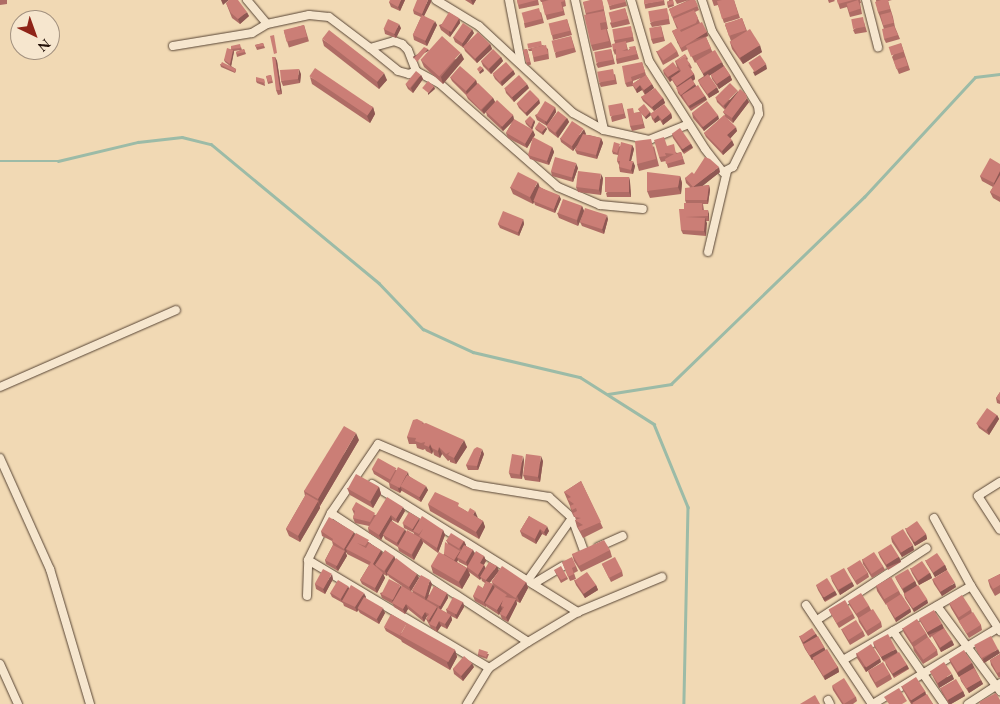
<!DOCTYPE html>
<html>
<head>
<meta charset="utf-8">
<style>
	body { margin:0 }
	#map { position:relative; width:1000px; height:704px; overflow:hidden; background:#f1d9b4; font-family:"EB Garamond",serif }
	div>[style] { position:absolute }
	.stream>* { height:2.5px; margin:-1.25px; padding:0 1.25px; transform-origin:1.25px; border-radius:1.25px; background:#9cbba7 }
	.roads { filter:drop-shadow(0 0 1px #574434) drop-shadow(0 0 1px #574434) }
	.street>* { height:8px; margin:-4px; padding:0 4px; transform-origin:4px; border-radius:4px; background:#f6e6ce }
	.wall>* { inset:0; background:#af6c65; transform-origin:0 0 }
	.shaded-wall>* { inset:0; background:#8e5853; transform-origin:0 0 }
	.building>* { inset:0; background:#cb7e76; transform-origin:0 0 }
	span { translate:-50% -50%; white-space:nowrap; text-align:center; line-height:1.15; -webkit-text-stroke:5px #f6e6ce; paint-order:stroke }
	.north { position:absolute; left:10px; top:10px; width:50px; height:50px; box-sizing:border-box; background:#f6e6ce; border:1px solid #a2917f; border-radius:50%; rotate:138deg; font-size:14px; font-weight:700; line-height:20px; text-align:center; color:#241209 }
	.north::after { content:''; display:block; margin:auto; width:18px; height:22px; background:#8f2418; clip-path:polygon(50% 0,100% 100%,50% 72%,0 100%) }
</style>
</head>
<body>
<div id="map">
	<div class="stream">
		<i style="left:0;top:161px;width:58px"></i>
		<i style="left:58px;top:161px;width:82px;rotate:-13.4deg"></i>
		<i style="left:138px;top:142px;width:44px;rotate:-6.5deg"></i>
		<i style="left:182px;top:137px;width:30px;rotate:14deg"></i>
		<i style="left:211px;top:144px;width:218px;rotate:39.6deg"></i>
		<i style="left:379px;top:283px;width:64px;rotate:46.3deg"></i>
		<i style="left:423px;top:329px;width:55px;rotate:24.7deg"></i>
		<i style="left:473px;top:352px;width:110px;rotate:13.2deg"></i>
		<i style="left:580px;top:377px;width:88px;rotate:32.4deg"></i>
		<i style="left:654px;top:424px;width:90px;rotate:67.7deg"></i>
		<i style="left:688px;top:507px;width:197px;rotate:91.2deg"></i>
		<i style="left:608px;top:394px;width:64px;rotate:-9deg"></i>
		<i style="left:671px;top:384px;width:269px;rotate:-44.1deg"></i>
		<i style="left:864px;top:197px;width:163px;rotate:-47.2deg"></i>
		<i style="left:975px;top:77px;width:25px;rotate:-7deg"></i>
	</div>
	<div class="roads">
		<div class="street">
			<i style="left:247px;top:0;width:31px;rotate:50deg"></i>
			<i style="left:267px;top:24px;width:43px;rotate:-12.1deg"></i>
			<i style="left:309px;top:15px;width:20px;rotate:6deg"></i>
			<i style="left:329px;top:17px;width:51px;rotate:37.1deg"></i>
			<i style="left:370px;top:48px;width:25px;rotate:-16deg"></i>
			<i style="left:394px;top:41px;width:9px;rotate:21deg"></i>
			<i style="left:402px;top:44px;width:8px;rotate:45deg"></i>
			<i style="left:408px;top:50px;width:22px;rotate:69deg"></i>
			<i style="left:416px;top:71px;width:26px;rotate:28deg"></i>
			<i style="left:439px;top:83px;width:158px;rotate:41.2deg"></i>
			<i style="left:558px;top:187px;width:46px;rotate:23.2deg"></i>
			<i style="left:600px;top:205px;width:43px;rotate:5.3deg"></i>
			<i style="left:436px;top:0;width:50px;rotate:31.2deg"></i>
			<i style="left:479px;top:26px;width:128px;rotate:42.8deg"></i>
			<i style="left:573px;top:113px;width:35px;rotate:29deg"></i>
			<i style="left:604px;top:130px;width:46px;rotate:12.5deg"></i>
			<i style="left:649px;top:140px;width:43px;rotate:-21.8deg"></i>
			<i style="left:509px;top:0;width:64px;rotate:79.2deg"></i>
			<i style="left:575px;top:0;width:133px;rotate:77.4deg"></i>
			<i style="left:631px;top:0;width:64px;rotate:73.6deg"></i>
			<i style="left:649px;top:61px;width:104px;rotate:57.5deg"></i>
			<i style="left:705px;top:149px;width:29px;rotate:52deg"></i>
			<i style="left:723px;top:172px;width:11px;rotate:-27deg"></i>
			<i style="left:733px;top:167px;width:59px;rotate:-63.9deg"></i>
			<i style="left:759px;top:114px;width:8px;rotate:-97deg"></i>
			<i style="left:758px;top:106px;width:88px;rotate:-121.5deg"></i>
			<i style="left:712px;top:31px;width:33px;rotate:-108deg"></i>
			<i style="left:866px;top:0;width:49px;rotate:75.7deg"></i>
			<i style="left:173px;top:46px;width:80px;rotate:-9.3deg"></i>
			<i style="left:252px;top:33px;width:17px;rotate:-31deg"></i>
			<i style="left:370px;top:48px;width:36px;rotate:39deg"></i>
			<i style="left:398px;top:71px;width:11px;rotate:15deg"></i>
			<i style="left:409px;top:74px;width:8px;rotate:-23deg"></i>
			<i style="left:708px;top:252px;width:83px;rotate:-76.8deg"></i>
			<i style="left:0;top:387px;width:192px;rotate:-23.6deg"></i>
			<i style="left:0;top:458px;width:122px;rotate:65.8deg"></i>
			<i style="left:50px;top:569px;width:141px;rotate:73.5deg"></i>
			<i style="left:1000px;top:482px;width:26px;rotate:148deg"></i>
			<i style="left:978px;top:496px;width:40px;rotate:57.1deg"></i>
			<i style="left:372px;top:484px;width:243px;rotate:31.9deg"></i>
			<i style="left:331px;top:513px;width:235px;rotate:33.2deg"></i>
			<i style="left:934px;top:518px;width:77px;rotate:61.4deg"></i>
			<i style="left:971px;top:586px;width:54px;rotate:57.2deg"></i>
			<i style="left:598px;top:547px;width:27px;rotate:-24deg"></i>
			<i style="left:308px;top:560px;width:211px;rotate:30.8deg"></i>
			<i style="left:528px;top:580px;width:76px;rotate:-54.6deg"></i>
			<i style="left:533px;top:584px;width:35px;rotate:-31deg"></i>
			<i style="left:307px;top:596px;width:36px;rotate:-88deg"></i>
			<i style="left:308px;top:560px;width:52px;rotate:-63.9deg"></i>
			<i style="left:331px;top:513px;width:83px;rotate:-55.7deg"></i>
			<i style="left:378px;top:444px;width:104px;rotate:23.1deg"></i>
			<i style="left:474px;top:485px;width:76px;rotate:9.1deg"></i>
			<i style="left:549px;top:497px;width:31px;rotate:42deg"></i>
			<i style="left:572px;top:518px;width:37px;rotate:70deg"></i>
			<i style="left:806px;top:605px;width:119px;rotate:56.3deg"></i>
			<i style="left:937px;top:606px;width:106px;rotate:53.5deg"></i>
			<i style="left:817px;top:620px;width:131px;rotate:-33.2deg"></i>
			<i style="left:893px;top:631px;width:89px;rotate:55.1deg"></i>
			<i style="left:843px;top:660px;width:148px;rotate:-30deg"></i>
			<i style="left:0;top:664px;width:44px;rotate:65.8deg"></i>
			<i style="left:828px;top:700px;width:4px;rotate:63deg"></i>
			<i style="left:467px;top:704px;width:42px;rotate:-58.6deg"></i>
			<i style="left:489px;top:668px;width:47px;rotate:-33.7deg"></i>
			<i style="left:528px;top:642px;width:58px;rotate:-31deg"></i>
			<i style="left:578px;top:612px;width:91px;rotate:-22.6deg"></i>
			<i style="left:873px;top:704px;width:146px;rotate:-31.3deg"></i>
			<i style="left:968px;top:704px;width:38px;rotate:-33deg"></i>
		</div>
	</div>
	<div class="wall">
		<i style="clip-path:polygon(0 0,7px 0,7px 4px,0 5px)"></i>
		<i style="clip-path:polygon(405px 0,400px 11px,391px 7px,389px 2px)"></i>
		<i style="clip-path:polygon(465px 0,476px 0,473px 5px)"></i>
		<i style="clip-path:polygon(517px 0,538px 0,539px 5px,519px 9px)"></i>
		<i style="clip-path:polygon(540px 0,565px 0,566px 6px,563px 7px,565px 15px,547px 20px,542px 2px,541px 2px)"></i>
		<i style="clip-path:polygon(602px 0,608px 29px,607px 29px,612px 47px,593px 51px,591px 45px,586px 15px,583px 2px)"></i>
		<i style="clip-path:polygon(625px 0,627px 6px,610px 10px,609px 6px)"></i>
		<i style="left:664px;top:0;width:5px;height:20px;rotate:79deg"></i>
		<i style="clip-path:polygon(669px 0,673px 0,673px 1px,674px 6px,668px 8px,667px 2px,669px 1px)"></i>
		<i style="clip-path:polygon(675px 0,695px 0,699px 10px,695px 12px,700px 23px,707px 32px,708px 36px,706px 37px,712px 51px,724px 66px,730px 75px,732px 80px,719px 89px,712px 79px,711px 75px,715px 72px,709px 76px,719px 92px,709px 98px,700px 85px,698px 80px,704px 76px,696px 62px,695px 63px,688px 49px,682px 52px,672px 31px,677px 29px,669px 9px,689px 0,677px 4px)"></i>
		<i style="clip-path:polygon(712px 0,734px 0,740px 18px,724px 23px,718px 5px,714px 6px)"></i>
		<i style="clip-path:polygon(828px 0,834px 0,835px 1px,829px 3px)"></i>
		<i style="clip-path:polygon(837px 0,860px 0,861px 3px,860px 3px,862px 14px,850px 17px,847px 7px,840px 9px)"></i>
		<i style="clip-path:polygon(876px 0,892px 0,888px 1px,893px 17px,895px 27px,900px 39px,886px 43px,884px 39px,884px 29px,880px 17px,878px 12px)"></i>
		<i style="clip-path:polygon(431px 2px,424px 16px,437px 25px,427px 46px,414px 40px,413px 35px,421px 17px,414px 14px,413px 10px)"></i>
		<i style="clip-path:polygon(226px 3px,249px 16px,240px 24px,232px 18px)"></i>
		<i style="clip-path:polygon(625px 8px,630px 24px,612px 28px,610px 23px)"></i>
		<i style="clip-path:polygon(541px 12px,544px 23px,525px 28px,524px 23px)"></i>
		<i style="clip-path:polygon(668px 13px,670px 24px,652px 27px,650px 23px)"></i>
		<i style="clip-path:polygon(459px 18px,460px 23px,450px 37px,441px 30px,439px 25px)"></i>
		<i style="clip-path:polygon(742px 18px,747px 31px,762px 52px,743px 64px,732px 49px,730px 42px,731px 41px,725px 25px)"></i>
		<i style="clip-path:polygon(567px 19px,572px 35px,553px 40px,552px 35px)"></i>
		<i style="clip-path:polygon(864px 22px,867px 32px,855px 34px,853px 30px)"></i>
		<i style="left:304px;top:25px;width:17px;height:21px;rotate:73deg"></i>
		<i style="clip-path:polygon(661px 26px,665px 41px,653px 44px,651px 39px)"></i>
		<i style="clip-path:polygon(401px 28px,396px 38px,385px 34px,384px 29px)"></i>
		<i style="clip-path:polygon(632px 31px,634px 41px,626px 43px,628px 50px,635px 46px,639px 59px,617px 64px,616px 59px,616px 54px,615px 55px,613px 50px,615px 43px,614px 40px)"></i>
		<i style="clip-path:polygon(474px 33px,467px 43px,490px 44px,492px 49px,477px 63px,465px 51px,464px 48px,455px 42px,453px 37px)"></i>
		<i style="clip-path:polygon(571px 36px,576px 52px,556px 58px,555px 53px)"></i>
		<i style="clip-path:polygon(322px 39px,387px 80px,379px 89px,324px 46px)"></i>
		<i style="clip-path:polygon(263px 43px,265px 48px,257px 50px,255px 45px)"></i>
		<i style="clip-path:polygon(901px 43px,910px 70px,899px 74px,892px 57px)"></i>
		<i style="clip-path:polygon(543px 45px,548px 49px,549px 59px,534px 62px,532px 51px,529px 51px,528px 49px)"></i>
		<i style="clip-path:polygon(231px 46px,241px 47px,242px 50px,244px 49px,246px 54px,237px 57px,236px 52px,241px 50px,234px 51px,231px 66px,236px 69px,236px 71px,235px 73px,221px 67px,220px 64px,230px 66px,225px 62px,224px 60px,231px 49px)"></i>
		<i style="left:527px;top:49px;width:16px;height:4px;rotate:75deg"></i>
		<i style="clip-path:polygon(611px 49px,615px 64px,598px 68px,596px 64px)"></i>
		<i style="clip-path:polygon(656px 51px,677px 51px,679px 56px,663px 65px)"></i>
		<i style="clip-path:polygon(275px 57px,277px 61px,282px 94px,278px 95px,276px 90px)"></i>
		<i style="clip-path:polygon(501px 57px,503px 61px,491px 74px,483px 66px,481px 61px)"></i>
		<i style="clip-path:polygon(687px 57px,688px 59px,687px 60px,690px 64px,692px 68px,690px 69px,694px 74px,695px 79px,693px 81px,696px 86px,705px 96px,707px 100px,691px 111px,678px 93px,677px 88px,672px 80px,670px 82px,664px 74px,663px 70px,677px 67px,675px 61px)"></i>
		<i style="clip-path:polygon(464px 59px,443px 84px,424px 67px,421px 60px)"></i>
		<i style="clip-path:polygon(evenodd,642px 62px,646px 75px,654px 88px,649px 92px,663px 98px,665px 103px,654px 111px,643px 101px,641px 97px,645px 95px,642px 90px,637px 93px,633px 86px,627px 87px,625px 83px,642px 62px,641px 78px,633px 84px,633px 81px,641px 78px)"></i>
		<i style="clip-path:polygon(513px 70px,515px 74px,502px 86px,495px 79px,493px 75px)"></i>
		<i style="clip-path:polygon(301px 74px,300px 83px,283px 86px,281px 81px)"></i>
		<i style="clip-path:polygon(615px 74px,617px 84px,601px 87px,599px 83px)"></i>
		<i style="left:271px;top:75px;width:8px;height:5px;rotate:76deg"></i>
		<i style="clip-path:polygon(421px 75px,423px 79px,413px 93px,408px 89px,406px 85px)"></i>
		<i style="clip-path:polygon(310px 77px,373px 107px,375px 114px,370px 123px,312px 84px)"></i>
		<i style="clip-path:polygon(450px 77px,476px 80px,477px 83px,493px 98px,495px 102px,513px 115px,514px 120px,532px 130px,526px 124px,525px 121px,534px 120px,535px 122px,532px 130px,535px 135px,527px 148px,508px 138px,506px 133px,513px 121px,503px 131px,487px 116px,486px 112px,484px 114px,468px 99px,466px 95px,452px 81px)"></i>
		<i style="clip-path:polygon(264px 79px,265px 86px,257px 83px,256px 81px)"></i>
		<i style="clip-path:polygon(529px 88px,514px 102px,506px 93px,505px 89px)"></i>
		<i style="clip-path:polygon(716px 98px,749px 102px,733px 123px,727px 118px,737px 131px,730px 138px,734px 145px,723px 155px,706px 137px,704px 133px,725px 115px,723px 112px,725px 110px,717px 102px)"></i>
		<i style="clip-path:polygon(540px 103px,527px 116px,519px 108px,517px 104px)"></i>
		<i style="clip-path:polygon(622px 103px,626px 118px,612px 122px,611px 117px)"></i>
		<i style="clip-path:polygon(555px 107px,556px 112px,547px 126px,537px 120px,535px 115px)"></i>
		<i style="clip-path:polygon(638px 109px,650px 112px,651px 114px,671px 113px,672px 118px,663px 125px,660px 120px,655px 123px,652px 119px,651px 115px,646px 119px,641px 113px,645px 128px,632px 131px,630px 126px,634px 113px,640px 112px)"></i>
		<i style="clip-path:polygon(692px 113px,718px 115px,704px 131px,693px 118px)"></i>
		<i style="clip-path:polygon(567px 118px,569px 122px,558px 138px,549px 131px,547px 127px)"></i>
		<i style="clip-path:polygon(535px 128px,547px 129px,543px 135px,536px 130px)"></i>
		<i style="clip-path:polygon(585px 134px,601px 138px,603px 143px,597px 159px,577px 154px,575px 150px,577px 145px,573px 151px,561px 142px,560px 138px,586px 134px)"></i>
		<i style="clip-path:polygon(672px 134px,691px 144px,693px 148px,684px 154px,673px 138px)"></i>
		<i style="clip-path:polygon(632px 145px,634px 149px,631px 161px,635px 166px,633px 174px,620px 172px,619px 167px,619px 165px,617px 161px,618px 155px,613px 154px,612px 151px,620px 146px)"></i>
		<i style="clip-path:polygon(654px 146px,659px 166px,639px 171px,637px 164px)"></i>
		<i style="clip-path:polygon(667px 146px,677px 153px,681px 152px,685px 164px,668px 168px,666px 161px,661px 162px,659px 157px)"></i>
		<i style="clip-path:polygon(552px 147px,554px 152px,549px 165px,530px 159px,528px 155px)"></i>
		<i style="clip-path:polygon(1000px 164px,1000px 202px,993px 198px,990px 192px,993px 187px,982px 181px,980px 176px)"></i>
		<i style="clip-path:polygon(578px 168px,573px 182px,552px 176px,551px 171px)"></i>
		<i style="clip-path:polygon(720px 172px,702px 186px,709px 185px,710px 190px,708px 204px,703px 204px,704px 210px,709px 214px,709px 221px,706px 221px,706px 236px,683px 234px,681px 230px,684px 209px,686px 203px,685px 200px,690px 187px,686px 183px,685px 178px,694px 174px)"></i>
		<i style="clip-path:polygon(680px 176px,682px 183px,681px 194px,650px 198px,647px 191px)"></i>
		<i style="clip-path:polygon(629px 177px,630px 182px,631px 197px,607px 197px,606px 193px)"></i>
		<i style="clip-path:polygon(603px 178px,601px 195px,578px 192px,576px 187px)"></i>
		<i style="clip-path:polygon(510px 187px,540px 187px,561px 199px,555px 213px,535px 205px,534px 202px,533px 204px,513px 194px)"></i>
		<i style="clip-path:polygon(582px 206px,584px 211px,608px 219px,604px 234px,582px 226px,580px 222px,584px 212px,578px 226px,559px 218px,557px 213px)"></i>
		<i style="clip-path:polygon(523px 219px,524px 224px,519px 236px,500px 228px,498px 224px)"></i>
		<i style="clip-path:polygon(1000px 392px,1000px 404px,997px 403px,996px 398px)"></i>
		<i style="clip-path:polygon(997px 415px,999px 419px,989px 435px,979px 428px,977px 424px)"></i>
		<i style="clip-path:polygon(423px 422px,424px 424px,467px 447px,456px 464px,450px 462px,450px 460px,448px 461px,442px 454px,440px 458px,434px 455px,433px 451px,432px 454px,426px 451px,425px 449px,423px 450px,417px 448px,416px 444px,409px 444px,407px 437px)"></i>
		<i style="clip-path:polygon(359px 440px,320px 506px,320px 508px,300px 542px,289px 536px,286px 529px,305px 496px,304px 491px)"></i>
		<i style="clip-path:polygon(484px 454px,478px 470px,468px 470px,466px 465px)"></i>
		<i style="clip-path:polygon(524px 460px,522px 479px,511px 478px,509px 473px)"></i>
		<i style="clip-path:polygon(543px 461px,540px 482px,525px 480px,523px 475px)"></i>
		<i style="clip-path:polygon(372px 469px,396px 470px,409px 476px,428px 490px,421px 502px,402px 491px,402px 490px,400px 493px,390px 488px,389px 483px,374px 474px)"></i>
		<i style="clip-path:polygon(581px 481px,603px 528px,583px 538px,577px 527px,575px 520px,576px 520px,575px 517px,574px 517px,572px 513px,570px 506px,564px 492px)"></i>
		<i style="clip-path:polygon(379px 487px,381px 494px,373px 508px,350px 495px,347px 488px)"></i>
		<i style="clip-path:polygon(428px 504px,461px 508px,483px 521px,485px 527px,479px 539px,430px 511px)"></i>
		<i style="clip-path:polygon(352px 509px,376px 515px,405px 511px,398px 523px,392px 520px,392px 521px,406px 532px,414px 534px,414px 533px,404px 528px,403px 523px,419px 520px,443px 530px,445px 535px,438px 553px,423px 542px,423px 543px,414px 560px,399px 551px,398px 547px,385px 539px,383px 535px,381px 540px,369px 533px,368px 528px,369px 526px,355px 523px,353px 518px,354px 514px)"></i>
		<i style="clip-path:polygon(529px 516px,549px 531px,546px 536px,542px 534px,536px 544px,522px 536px,520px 531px)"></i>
		<i style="clip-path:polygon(905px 528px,926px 534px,927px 539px,915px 546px,907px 533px)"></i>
		<i style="clip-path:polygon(321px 531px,355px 534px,370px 543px,383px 554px,394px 556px,395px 559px,419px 578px,411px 591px,413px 593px,412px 590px,432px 584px,428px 595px,447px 593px,448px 598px,441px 610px,447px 613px,446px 609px,463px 602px,464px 607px,457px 619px,451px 616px,452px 620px,447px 629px,441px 626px,437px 632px,431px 628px,426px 619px,428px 617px,427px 616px,424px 622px,408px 609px,405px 614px,394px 607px,393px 604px,382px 598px,380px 593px,401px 587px,402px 586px,389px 577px,388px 575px,387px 576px,383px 574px,385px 578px,377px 593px,362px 584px,360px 580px,369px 565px,347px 554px,347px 552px,346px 553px,347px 556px,338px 571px,326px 564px,325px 560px,333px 545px,332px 541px,322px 536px)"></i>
		<i style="clip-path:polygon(891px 537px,914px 550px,902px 557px,892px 542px)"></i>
		<i style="clip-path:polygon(evenodd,446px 540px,464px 541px,466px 546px,473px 550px,475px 554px,484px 556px,486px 561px,484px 565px,485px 568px,499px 571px,489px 583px,493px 584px,494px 588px,492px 582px,526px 582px,528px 588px,520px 603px,516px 601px,517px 604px,508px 622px,502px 619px,500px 614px,502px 609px,499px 615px,487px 607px,486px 606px,486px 607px,475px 601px,473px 596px,483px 588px,485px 583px,482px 581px,481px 578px,480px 580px,469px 572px,470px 575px,462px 589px,433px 573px,431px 566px,444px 554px,448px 544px,446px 540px,458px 560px,459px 562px,467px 566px,467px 568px,457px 562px,458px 560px)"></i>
		<i style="clip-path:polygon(610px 550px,612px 557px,581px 572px,574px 561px,572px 554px)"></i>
		<i style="clip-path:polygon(878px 552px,899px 557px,901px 562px,888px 570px,880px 557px)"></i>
		<i style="clip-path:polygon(862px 559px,883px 566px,885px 570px,872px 578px,863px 564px)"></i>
		<i style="clip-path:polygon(925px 560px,945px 565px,947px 570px,935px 577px,927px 564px)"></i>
		<i style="clip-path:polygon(562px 562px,576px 566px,578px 571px,574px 573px,576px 579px,570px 581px)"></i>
		<i style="clip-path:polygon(602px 564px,622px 571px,623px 576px,611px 582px)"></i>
		<i style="clip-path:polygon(847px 568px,868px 573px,869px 577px,857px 585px,849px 572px)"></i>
		<i style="clip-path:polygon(910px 568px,930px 573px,932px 578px,919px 585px,912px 573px)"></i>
		<i style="clip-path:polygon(554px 570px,567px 577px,568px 579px,561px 583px)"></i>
		<i style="clip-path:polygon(1000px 574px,1000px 593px,995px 596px,990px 587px,988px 580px)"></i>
		<i style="clip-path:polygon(831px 577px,852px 582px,854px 586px,840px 595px,832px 581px)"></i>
		<i style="clip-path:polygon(895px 577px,915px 581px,917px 586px,928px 603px,914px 612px,905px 598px,904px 594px,904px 593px,897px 581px)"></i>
		<i style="clip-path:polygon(333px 579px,325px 594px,316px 589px,315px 584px)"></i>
		<i style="clip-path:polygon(932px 579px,956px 587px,942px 596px,934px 584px)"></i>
		<i style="clip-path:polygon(574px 580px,596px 585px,598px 590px,585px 598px,576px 585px)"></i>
		<i style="clip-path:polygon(816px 585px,835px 591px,837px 595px,825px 602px,818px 590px)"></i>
		<i style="clip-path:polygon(876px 586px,899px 591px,901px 595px,910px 608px,911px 612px,896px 622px,888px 608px,887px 604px,886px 605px,877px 591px)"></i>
		<i style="clip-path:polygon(350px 589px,366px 597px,365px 598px,385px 613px,379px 624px,360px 613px,358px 610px,357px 612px,344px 606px,343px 603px,332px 597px,330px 593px)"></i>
		<i style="clip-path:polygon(848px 601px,869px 606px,871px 610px,881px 622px,882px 627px,868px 636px,859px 622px,858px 618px,850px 606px)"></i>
		<i style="clip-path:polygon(949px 603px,971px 609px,972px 613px,981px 625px,982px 630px,969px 638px,951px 608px)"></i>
		<i style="clip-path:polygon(829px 610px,853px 614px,855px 618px,839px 628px,831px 614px)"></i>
		<i style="clip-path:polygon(919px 619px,942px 624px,944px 628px,954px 645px,941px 652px,932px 636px,930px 638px,921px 623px)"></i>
		<i style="clip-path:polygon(384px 627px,455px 650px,457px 657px,450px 670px,402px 642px,401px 640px,386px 631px)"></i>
		<i style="clip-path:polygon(902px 628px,926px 633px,928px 637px,937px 650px,938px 655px,923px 664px,914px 651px,913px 647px,904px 633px)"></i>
		<i style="clip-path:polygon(841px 629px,863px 631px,865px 636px,850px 645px,843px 633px)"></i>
		<i style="clip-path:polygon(816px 634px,824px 647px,825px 650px,838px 667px,839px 672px,825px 680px,814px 662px,813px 659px,812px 660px,805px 649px,799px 636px)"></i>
		<i style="clip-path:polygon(873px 643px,898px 653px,907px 665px,909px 669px,894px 678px,886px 665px,885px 661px,884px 662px,875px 648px)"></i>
		<i style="clip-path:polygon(975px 646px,1000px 653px,984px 663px,977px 651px)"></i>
		<i style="clip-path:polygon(856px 653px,881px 662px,866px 672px,857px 658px)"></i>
		<i style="clip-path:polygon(478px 654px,489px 654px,487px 659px,478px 656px)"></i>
		<i style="clip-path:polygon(1000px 654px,1000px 677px,999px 678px,991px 665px,990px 660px)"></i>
		<i style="clip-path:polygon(949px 659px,972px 663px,983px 684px,969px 693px,961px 681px,960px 677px,959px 677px,951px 664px)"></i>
		<i style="clip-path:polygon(474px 667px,463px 681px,454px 674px,453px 669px)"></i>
		<i style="clip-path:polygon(868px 671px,890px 674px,892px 679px,877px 688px,870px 676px)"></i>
		<i style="clip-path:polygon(930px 671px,954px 679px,939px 688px,932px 675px)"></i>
		<i style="clip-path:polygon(832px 686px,856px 697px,857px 701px,853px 704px,842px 704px,833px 690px)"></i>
		<i style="clip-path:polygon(901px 686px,925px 691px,926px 694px,933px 704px,911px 704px,903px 690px)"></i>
		<i style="clip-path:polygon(940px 688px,963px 691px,965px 696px,951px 704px,949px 704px,942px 693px)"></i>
	</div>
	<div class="shaded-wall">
		<i style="clip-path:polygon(221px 0,229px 0,223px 5px)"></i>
		<i style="clip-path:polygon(401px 0,405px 0,400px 11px,398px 7px)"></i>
		<i style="clip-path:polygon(428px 0,431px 0,431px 2px,423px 18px,422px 14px)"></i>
		<i style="clip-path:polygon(471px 0,476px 0,473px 5px)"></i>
		<i style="clip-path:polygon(247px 12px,249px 16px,240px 24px,238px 19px)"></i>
		<i style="clip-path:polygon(459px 18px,460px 23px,450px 37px,449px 32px)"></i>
		<i style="clip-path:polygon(435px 21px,437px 25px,427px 46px,425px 41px)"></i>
		<i style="clip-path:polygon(399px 24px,401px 28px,396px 38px,394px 34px)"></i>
		<i style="clip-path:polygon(472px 29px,474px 33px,463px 48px,462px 44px)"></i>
		<i style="left:707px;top:32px;width:4px;height:31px;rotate:76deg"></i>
		<i style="clip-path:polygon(490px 44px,492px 49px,477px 63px,475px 59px)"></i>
		<i style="clip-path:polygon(760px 45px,762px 52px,743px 64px,740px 58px)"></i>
		<i style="left:428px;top:49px;width:2px;height:17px;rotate:63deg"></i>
		<i style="clip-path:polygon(233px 50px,234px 52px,231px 67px,230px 64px)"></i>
		<i style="clip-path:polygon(461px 53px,464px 59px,443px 84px,441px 77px)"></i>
		<i style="clip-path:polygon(275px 57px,277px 61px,282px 94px,280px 90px)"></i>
		<i style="clip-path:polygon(501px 57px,503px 61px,491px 74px,489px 69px)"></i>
		<i style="clip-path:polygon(722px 62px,724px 67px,705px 78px,703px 74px)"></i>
		<i style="clip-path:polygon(766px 64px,767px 69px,755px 76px,753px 72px)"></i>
		<i style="clip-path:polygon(483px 68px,484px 71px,480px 74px,479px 72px)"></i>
		<i style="clip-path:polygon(299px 69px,301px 74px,300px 83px,298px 79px)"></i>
		<i style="clip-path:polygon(513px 70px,515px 74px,502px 86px,501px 82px)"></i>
		<i style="clip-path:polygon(679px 70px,681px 74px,671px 78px,672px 80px,670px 82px,668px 77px)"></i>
		<i style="clip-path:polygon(384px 73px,387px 80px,379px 89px,377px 82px)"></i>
		<i style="clip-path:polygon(694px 74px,695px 79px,679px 91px,677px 86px)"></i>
		<i style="clip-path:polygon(421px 75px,423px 79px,413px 93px,411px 88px)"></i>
		<i style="clip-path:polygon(730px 75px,732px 80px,719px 89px,717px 84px)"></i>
		<i style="clip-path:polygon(476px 80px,477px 85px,467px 95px,466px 91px)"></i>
		<i style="clip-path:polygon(527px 84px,529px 88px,514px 102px,512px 97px)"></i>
		<i style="clip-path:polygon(652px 84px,654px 88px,645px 95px,644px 90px)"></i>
		<i style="clip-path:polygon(695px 84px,697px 89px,682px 96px,683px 99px,681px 95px)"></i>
		<i style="clip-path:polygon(640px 85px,642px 90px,637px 93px,636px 89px)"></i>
		<i style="clip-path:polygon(434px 86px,435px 89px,428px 95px,428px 93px)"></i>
		<i style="clip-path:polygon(717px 87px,719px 92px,709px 98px,708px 94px)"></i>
		<i style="clip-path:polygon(738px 91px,739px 96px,726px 110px,724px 106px)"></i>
		<i style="left:705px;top:96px;width:4px;height:19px;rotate:63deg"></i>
		<i style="clip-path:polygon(493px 98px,495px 102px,484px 114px,482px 110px)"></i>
		<i style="clip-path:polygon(663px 98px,665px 103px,654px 111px,652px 107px)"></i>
		<i style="clip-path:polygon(747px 98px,749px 102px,733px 123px,732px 118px)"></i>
		<i style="clip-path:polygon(539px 99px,540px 103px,527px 116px,525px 112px)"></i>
		<i style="clip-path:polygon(373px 107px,375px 114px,370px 123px,367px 116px)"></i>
		<i style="clip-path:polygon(555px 107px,556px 112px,547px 126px,545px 122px)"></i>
		<i style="clip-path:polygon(650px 112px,651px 115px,646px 119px,645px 117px)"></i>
		<i style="clip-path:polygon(671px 113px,672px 118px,663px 125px,662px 120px)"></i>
		<i style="clip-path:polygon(513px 115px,514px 120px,503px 131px,501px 127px)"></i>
		<i style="clip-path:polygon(658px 115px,660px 120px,655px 123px,654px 119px)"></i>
		<i style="clip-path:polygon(718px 115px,719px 119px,704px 131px,702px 127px)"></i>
		<i style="clip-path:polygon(567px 118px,569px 122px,558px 138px,556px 133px)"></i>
		<i style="clip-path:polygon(534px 120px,535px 122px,532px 130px,531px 127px)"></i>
		<i style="clip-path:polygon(546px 127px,547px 129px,543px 135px,542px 132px)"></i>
		<i style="clip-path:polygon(736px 127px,737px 131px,729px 140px,727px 135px)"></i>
		<i style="clip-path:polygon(584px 129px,586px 134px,573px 151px,572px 146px)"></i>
		<i style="clip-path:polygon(533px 130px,535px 135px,527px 148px,525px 144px)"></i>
		<i style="clip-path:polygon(601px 138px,603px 143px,597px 159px,596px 155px)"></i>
		<i style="clip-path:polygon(732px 140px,734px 145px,723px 155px,722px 151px)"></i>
		<i style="left:691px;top:144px;width:4px;height:11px;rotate:63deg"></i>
		<i style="clip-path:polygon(632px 145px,634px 149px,630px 165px,629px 161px)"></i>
		<i style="clip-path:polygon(552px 147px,554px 152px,549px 165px,547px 161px)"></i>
		<i style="clip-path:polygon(633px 161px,635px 166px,633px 174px,631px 170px)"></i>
		<i style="clip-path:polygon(576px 163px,578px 168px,573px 182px,572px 178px)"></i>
		<i style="clip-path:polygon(719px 167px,720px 172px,695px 192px,693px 187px)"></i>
		<i style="clip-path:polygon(1000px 171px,1000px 179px,995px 188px,994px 183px)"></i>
		<i style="clip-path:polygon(601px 174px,603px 178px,601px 195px,599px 190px)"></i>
		<i style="clip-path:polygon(680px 176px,682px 183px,681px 194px,678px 187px)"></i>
		<i style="clip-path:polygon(629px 177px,630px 182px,631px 197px,629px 192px)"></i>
		<i style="clip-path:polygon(538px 182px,540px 188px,533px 204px,530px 197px)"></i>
		<i style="clip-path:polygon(709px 185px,710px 190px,708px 204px,707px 200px)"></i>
		<i style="clip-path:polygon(559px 195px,561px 199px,555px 213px,554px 209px)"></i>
		<i style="clip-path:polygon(582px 206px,584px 211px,578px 226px,577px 221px)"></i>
		<i style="clip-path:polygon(708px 210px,709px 214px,709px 221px,708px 216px)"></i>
		<i style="clip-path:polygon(607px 215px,608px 219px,604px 234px,602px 229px)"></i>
		<i style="clip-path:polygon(705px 218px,707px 223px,706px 236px,704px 231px)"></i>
		<i style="clip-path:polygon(523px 219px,524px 224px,519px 236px,518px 232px)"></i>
		<i style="clip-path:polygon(997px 415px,999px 419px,989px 435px,987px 430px)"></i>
		<i style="clip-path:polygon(356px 433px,359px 440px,320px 506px,318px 499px)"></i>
		<i style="clip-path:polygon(464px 440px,467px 447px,456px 464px,454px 458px)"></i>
		<i style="clip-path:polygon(430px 444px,433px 451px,432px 454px,429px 447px)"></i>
		<i style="clip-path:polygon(439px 447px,442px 454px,440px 458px,438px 451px)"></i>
		<i style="clip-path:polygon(482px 449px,484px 454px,478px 470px,477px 466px)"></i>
		<i style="clip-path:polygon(523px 456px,524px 460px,522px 479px,520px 475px)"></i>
		<i style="clip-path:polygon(541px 456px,543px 461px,540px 482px,538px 477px)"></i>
		<i style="clip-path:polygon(408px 472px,409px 477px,400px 486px,402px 490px,400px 493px,398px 489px)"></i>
		<i style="clip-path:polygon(426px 486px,428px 490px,421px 502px,419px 497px)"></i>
		<i style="clip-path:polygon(379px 487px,381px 494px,373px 508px,370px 501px)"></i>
		<i style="clip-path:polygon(318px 501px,320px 508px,300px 542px,298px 536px)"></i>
		<i style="clip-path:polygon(403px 507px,405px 511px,398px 523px,396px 519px)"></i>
		<i style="clip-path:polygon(475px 511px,478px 518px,473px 515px)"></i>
		<i style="clip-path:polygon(391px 515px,392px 520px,381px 540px,379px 535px)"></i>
		<i style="clip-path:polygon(419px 518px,420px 523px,413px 531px,414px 533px,412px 529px)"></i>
		<i style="clip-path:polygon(483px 521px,485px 527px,479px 539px,476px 532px)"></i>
		<i style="clip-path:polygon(547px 526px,549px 531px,546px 536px,544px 532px)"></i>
		<i style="clip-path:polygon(405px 529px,407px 534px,399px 547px,397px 543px)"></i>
		<i style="clip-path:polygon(540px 529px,542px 534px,536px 544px,535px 539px)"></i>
		<i style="clip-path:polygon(443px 530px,445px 535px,438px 553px,437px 548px)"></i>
		<i style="clip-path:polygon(354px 532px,355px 537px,346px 549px,347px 552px,346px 553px,344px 549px)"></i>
		<i style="clip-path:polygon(926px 534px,927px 539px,915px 546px,913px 542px)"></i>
		<i style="clip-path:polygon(421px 538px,423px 543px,414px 560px,412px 555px)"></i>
		<i style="clip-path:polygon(464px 541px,466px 545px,462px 552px,460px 548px)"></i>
		<i style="clip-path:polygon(913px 545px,914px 550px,902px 557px,900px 553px)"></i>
		<i style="clip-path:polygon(381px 550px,383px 554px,374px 569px,373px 564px)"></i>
		<i style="clip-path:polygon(473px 550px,475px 555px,468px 567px,466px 562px)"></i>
		<i style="clip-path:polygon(345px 551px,347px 556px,338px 571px,336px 567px)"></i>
		<i style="clip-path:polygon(460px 551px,461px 555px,457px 557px,458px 560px,455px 565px,454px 561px)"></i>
		<i style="clip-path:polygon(394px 556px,396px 560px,387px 573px,387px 576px,385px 571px)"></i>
		<i style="clip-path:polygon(484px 556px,486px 561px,482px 567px,480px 563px)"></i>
		<i style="left:899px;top:557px;width:5px;height:15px;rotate:68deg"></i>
		<i style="clip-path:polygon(484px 565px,486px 569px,480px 580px,478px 575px)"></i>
		<i style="clip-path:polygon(945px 565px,947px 570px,935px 577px,933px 573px)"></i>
		<i style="clip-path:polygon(497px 566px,499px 571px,488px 585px,486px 580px)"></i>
		<i style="clip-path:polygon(467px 568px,470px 575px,462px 589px,459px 582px)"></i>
		<i style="clip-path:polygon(383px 573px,385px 578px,377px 593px,375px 588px)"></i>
		<i style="clip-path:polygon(930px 573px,932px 578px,919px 585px,918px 581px)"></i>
		<i style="clip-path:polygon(332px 574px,333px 579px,325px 594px,323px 589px)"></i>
		<i style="clip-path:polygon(417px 574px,419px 578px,411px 591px,409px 587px)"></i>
		<i style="clip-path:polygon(430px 580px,432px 584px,427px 600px,426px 599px,426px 602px,425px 597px)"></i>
		<i style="clip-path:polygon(915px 581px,917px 586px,904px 593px,903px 589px)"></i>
		<i style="clip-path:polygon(526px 582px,528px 588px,520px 603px,517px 596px)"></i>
		<i style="clip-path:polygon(852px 582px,854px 586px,840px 595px,839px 590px)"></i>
		<i style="clip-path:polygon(955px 583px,956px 587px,942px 596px,940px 592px)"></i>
		<i style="clip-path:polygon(493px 584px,495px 589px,485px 603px,486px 607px,484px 602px)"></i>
		<i style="clip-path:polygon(401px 585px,402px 590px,394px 605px,392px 600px)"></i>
		<i style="clip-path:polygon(596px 585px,598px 590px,585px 598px,583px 594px)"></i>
		<i style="clip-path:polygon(348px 586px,350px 590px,342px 601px,343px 604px,341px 599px)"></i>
		<i style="left:835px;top:591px;width:4px;height:14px;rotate:63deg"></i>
		<i style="clip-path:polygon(364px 593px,366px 597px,359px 609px,358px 608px,358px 610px,357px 612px,355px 607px)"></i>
		<i style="clip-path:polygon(447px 593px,448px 598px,440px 611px,439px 606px)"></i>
		<i style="clip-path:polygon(516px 599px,517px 604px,508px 622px,506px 617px)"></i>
		<i style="clip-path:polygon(927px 599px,928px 603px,914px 612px,912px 607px)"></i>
		<i style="clip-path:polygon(503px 600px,501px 606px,502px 609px,499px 615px,497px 610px)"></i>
		<i style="clip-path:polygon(463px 602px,464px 607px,457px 619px,455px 615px)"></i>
		<i style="clip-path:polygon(406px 604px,408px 609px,405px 614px,403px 609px)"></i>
		<i style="clip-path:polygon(437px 607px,438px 612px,431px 625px,429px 620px)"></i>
		<i style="clip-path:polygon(383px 608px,385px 613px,379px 624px,377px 619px)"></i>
		<i style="clip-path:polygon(910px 608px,911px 612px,896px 622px,895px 617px)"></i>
		<i style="clip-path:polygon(425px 612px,427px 616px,424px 622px,422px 617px)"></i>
		<i style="clip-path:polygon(451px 615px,452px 620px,447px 629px,445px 624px)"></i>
		<i style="clip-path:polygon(439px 621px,441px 626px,437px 632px,436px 627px)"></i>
		<i style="left:942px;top:624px;width:5px;height:17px;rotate:68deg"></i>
		<i style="left:816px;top:634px;width:5px;height:15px;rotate:68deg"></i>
		<i style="clip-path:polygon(952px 640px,954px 645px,941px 652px,940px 648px)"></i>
		<i style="clip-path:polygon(824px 647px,826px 651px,812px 660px,810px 655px)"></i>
		<i style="left:896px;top:649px;width:4px;height:17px;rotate:63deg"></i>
		<i style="clip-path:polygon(998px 649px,1000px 653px,984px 663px,983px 659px)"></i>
		<i style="clip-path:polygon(455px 650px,457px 657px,450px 670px,447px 663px)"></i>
		<i style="clip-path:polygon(880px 658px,881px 662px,866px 672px,864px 667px)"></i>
		<i style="clip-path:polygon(472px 663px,474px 667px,463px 681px,461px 676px)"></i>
		<i style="clip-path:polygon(972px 663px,974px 668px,959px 677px,957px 673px)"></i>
		<i style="left:907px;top:665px;width:4px;height:17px;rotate:63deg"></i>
		<i style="clip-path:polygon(838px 667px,839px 672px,825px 680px,824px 676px)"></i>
		<i style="clip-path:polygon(952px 674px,954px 679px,939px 688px,938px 683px)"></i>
		<i style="clip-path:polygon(981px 680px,983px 684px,969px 693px,967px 688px)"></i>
		<i style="clip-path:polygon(925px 691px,926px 696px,913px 704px,912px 704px,910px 700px)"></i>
		<i style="clip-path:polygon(963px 691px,965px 696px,951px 704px,949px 704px,948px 700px)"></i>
	</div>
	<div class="building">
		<i style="clip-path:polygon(229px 0,238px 0,247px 12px,238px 19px,231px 13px,226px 3px)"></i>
		<i style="clip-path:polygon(390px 0,401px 0,398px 7px,389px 2px)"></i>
		<i style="clip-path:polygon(417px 0,428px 0,422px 14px,413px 10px)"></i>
		<i style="clip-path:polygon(517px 0,537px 0,518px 5px)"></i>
		<i style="clip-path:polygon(549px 0,564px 0,565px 1px,561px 2px,563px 11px,545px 15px,542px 2px)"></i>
		<i style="clip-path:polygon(590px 0,602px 0,604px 9px,586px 13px,583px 2px)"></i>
		<i style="clip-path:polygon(607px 0,625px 0,625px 2px,609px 6px)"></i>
		<i style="clip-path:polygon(644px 0,663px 0,663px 1px,644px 4px)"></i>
		<i style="left:673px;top:0;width:4px;height:6px;rotate:76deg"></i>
		<i style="clip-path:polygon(690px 0,695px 0,698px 6px,672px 17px,669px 9px)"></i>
		<i style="clip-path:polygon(722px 0,734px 0,738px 14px,722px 19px,717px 1px)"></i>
		<i style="clip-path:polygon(837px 0,853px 0,838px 4px)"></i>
		<i style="left:858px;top:0;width:9px;height:12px;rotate:72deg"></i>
		<i style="clip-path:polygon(881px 0,888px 0,890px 9px,878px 12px,875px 2px)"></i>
		<i style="left:539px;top:8px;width:11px;height:18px;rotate:75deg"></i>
		<i style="left:625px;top:8px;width:11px;height:17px;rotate:75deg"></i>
		<i style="left:667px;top:8px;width:11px;height:19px;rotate:80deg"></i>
		<i style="clip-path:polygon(694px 10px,698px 18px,696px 23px,680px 30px,681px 32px,702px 22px,707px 32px,681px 48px,672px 31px,678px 28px,673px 19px)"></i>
		<i style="clip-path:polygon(604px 11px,606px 22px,600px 23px,601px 30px,606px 29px,609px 41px,591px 45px,584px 15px)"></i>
		<i style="left:449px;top:12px;width:12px;height:16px;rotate:31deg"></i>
		<i style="left:891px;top:12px;width:11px;height:11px;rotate:75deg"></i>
		<i style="left:422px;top:15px;width:14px;height:22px;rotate:25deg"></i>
		<i style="left:863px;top:17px;width:10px;height:12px;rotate:79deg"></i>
		<i style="left:742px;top:18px;width:13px;height:18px;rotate:72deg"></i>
		<i style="left:388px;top:19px;width:12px;height:11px;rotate:24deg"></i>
		<i style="left:567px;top:19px;width:12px;height:19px;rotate:76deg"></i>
		<i style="left:463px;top:23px;width:11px;height:17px;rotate:34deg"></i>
		<i style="left:304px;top:25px;width:12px;height:21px;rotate:76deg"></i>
		<i style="left:631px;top:26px;width:11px;height:19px;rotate:80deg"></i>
		<i style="left:661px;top:26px;width:11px;height:12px;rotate:80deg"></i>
		<i style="clip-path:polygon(894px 26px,898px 35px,884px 39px,882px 29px)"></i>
		<i style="left:750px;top:29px;width:19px;height:24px;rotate:58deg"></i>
		<i style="left:329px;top:30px;width:70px;height:11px;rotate:38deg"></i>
		<i style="left:478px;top:32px;width:17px;height:21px;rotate:45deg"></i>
		<i style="clip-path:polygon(274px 35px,277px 53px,274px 54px,270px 36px)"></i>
		<i style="left:442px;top:36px;width:25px;height:32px;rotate:42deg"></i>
		<i style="left:571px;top:36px;width:12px;height:20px;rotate:76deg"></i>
		<i style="left:706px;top:37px;width:12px;height:22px;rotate:66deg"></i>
		<i style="left:541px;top:41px;width:5px;height:14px;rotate:79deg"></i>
		<i style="clip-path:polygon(626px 41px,627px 49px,622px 51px,630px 50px,629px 47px,635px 46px,637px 54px,616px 59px,616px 49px,613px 50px,612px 44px)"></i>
		<i style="left:671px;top:42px;width:11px;height:17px;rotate:56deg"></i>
		<i style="clip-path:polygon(263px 43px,264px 46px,256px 47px,255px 45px)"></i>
		<i style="left:901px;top:43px;width:9px;height:13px;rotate:72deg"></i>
		<i style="clip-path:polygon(240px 44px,241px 48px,231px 49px,231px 46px)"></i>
		<i style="left:546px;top:45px;width:9px;height:15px;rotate:77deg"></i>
		<i style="clip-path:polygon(424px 47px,428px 49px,417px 62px,414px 58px)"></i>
		<i style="clip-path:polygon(227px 48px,233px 50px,230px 64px,224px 60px)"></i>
		<i style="clip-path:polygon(244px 49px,245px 52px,236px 54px,236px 52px)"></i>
		<i style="left:493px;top:49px;width:11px;height:17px;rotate:45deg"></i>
		<i style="left:527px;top:49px;width:13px;height:4px;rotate:77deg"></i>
		<i style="left:611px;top:49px;width:11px;height:17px;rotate:80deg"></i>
		<i style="left:715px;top:50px;width:14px;height:22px;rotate:60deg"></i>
		<i style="clip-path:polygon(685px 54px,687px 57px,685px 58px,684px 56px,676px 62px,675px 61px)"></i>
		<i style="left:760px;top:55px;width:11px;height:14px;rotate:56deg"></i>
		<i style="clip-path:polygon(684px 56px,690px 64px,688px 65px,694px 74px,677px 86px,671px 78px,681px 71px,676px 62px)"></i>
		<i style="clip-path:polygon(272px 57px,275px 57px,280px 90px,276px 90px)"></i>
		<i style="left:905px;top:57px;width:9px;height:12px;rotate:72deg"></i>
		<i style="left:222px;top:62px;width:16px;height:3px;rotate:27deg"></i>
		<i style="left:506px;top:62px;width:11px;height:18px;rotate:49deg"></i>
		<i style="clip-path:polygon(642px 62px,645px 72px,631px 77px,632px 81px,625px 83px,622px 66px)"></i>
		<i style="clip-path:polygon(673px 62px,679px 70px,668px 77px,663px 70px)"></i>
		<i style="left:460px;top:66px;width:21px;height:15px;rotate:41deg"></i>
		<i style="clip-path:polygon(480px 66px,483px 68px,479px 72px,477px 69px)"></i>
		<i style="left:724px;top:66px;width:11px;height:16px;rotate:56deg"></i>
		<i style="left:315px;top:68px;width:70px;height:10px;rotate:34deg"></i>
		<i style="clip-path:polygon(299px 69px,298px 79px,281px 81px,280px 70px)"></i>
		<i style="left:613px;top:69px;width:11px;height:16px;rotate:80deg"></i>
		<i style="left:416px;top:71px;width:6px;height:17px;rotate:39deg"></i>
		<i style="left:708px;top:74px;width:16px;height:12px;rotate:55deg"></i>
		<i style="clip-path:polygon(271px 75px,272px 81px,268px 82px,266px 76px)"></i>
		<i style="left:519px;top:75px;width:12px;height:20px;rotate:48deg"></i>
		<i style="clip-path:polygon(646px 75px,652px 84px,644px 90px,640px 85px,636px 89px,632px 84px)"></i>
		<i style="clip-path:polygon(256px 77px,264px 79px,265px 83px,256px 81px)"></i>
		<i style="clip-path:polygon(691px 78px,695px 84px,681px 95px,676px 88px)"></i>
		<i style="left:428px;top:81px;width:8px;height:9px;rotate:40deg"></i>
		<i style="left:478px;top:83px;width:21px;height:17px;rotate:45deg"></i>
		<i style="left:730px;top:83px;width:11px;height:21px;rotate:45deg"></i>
		<i style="left:698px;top:85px;width:13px;height:19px;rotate:58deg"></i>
		<i style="clip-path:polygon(655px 88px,663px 98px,652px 107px,641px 97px)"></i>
		<i style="clip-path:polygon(740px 89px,746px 94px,747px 98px,732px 118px,723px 112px)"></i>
		<i style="left:530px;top:90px;width:13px;height:19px;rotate:45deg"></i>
		<i style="left:497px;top:100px;width:22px;height:16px;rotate:43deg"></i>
		<i style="left:545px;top:101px;width:12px;height:17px;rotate:31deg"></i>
		<i style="left:707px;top:101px;width:18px;height:19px;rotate:52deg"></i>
		<i style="left:622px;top:103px;width:11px;height:14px;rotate:80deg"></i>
		<i style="clip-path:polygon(644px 104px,650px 112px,645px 117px,638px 109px)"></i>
		<i style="clip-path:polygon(664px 104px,671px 113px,662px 120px,658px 115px,654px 119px,650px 114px)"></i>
		<i style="clip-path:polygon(633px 108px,634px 113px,641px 112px,643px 124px,630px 126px,627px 109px)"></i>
		<i style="left:558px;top:111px;width:11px;height:19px;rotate:38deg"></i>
		<i style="clip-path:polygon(724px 115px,736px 127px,727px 135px,732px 140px,722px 151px,704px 133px)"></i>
		<i style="clip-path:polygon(530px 116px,534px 120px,531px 127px,525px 121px)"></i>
		<i style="left:514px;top:119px;width:22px;height:16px;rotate:30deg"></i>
		<i style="left:572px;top:121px;width:14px;height:21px;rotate:34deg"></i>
		<i style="clip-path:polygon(539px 122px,546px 127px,542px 132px,535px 128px)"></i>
		<i style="left:680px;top:128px;width:19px;height:10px;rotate:55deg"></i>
		<i style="clip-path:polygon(583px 134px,601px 138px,596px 155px,575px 150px)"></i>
		<i style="clip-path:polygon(533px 137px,552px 147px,547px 161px,528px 155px)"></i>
		<i style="clip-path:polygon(664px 137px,667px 146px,674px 144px,676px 154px,681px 152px,683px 159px,666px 164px,665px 159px,674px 154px,665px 153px,666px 156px,659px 157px,654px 140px)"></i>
		<i style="clip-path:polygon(651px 139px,656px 159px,637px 164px,635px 141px)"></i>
		<i style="clip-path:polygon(614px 142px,620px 144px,617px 153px,612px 151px)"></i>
		<i style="clip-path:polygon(621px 142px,632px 145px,629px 161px,633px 161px,631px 170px,619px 167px,620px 161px,617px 161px)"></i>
		<i style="left:555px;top:157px;width:22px;height:15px;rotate:16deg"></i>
		<i style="clip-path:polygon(705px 157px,710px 159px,719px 167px,693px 187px,685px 178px,692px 172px,694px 174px)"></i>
		<i style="clip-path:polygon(990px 158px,1000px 164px,1000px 171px,994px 183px,980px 176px)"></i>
		<i style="left:578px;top:171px;width:23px;height:16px;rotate:7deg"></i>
		<i style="left:518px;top:172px;width:22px;height:17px;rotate:27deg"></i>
		<i style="clip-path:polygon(647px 172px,680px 176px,678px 187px,647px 191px)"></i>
		<i style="clip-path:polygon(1000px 175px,1000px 197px,990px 192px)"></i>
		<i style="left:629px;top:177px;width:15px;height:24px;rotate:90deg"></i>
		<i style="clip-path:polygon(709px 185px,707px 200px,685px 200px,685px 188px)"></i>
		<i style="left:539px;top:187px;width:22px;height:15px;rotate:22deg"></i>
		<i style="left:563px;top:199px;width:20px;height:15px;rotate:20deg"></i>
		<i style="clip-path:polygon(684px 203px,702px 203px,702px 210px,708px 210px,708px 216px,685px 217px,705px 218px,704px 231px,681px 230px,679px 209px,684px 209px)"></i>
		<i style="left:585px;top:208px;width:23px;height:15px;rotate:18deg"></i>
		<i style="left:503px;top:211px;width:22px;height:14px;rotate:22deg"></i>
		<i style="clip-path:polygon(1000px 392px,1000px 401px,996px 398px)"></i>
		<i style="left:987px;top:408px;width:12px;height:19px;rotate:35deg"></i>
		<i style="clip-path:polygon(417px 419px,423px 422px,422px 424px,426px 423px,464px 440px,454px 458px,448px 455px,450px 452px,446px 454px,439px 447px,438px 451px,432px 448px,430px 444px,429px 447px,424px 445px,425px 442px,421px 443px,415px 441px,416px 438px,407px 437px,413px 420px)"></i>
		<i style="clip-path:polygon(344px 426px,356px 433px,318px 499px,304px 491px)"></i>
		<i style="clip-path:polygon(477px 447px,482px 449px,477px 466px,466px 465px,474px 449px)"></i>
		<i style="left:512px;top:454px;width:11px;height:19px;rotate:10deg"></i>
		<i style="left:526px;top:454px;width:15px;height:21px;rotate:8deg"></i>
		<i style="left:378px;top:458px;width:21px;height:13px;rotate:29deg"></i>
		<i style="left:398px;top:467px;width:11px;height:18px;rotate:27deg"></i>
		<i style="left:356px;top:474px;width:26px;height:17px;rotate:29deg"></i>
		<i style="left:407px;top:475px;width:22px;height:13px;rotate:30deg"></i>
		<i style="clip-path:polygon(581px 481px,601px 522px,580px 531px,578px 527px,583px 525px,575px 520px,581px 518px,575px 517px,573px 513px,577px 511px,576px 508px,572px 510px,570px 506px,574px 504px,567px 499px,571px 497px,564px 492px)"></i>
		<i style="clip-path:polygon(435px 492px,459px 503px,458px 506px,468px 512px,470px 508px,475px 511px,473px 515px,483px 521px,476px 532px,428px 504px)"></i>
		<i style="left:306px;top:494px;width:14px;height:40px;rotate:30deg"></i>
		<i style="clip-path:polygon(387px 497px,403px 507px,396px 519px,391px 515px,379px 535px,368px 528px)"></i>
		<i style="clip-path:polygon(356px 502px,375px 513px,370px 522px,353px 518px,355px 511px,352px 509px)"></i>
		<i style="left:409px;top:512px;width:12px;height:13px;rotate:31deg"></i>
		<i style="clip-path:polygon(422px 516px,443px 530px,437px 548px,419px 536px,423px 529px,419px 534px,413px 531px)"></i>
		<i style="clip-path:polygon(529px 516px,547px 526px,544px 532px,540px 529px,535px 539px,520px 531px)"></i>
		<i style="clip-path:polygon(329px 517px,354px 532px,344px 549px,332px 541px,333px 539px,321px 531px)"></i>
		<i style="left:391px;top:521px;width:16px;height:16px;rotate:30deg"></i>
		<i style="left:917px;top:521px;width:16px;height:14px;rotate:55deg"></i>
		<i style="left:903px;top:529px;width:19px;height:14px;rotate:58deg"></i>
		<i style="left:407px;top:530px;width:16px;height:19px;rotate:30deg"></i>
		<i style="clip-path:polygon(356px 533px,369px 540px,365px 546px,357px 543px,366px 548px,369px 543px,381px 550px,373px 564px,383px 573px,375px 588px,360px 580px,371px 562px,346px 549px)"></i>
		<i style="left:451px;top:533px;width:15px;height:9px;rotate:32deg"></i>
		<i style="clip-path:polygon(604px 540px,610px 550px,579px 566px,572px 554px)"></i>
		<i style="clip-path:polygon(445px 542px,460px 551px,454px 560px,444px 554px)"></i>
		<i style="left:891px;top:544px;width:15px;height:15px;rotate:58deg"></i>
		<i style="left:333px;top:545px;width:13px;height:17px;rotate:27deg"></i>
		<i style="left:464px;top:545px;width:10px;height:14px;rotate:29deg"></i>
		<i style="left:385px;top:550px;width:11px;height:18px;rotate:34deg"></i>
		<i style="clip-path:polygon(476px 551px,484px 556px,480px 563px,484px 565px,478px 575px,467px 567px)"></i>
		<i style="left:439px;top:552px;width:32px;height:16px;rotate:30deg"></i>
		<i style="left:874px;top:552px;width:17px;height:14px;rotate:57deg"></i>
		<i style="left:937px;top:553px;width:14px;height:14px;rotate:56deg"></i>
		<i style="clip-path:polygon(572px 557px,576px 566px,572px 568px,574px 574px,568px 577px,562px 562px)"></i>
		<i style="left:615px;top:557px;width:16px;height:15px;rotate:63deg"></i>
		<i style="clip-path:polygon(396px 558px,417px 574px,409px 587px,387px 573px)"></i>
		<i style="left:860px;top:560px;width:15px;height:15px;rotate:58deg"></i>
		<i style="left:922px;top:561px;width:14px;height:14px;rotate:56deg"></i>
		<i style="clip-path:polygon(489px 562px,497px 566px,486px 580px,480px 577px)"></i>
		<i style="left:502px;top:566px;width:29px;height:19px;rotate:34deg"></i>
		<i style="clip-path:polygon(561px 566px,567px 577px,561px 580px,554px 570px)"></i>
		<i style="left:844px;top:568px;width:16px;height:16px;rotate:60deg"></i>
		<i style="left:323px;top:569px;width:10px;height:17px;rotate:29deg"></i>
		<i style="left:908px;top:569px;width:14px;height:15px;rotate:60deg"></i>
		<i style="left:947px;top:570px;width:15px;height:17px;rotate:58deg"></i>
		<i style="left:587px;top:572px;width:16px;height:15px;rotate:55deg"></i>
		<i style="clip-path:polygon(1000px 574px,1000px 585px,993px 589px,988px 580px)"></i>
		<i style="clip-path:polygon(421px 575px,430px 580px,425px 597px,412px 590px)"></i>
		<i style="left:891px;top:577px;width:16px;height:17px;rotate:60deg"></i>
		<i style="left:827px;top:578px;width:15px;height:13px;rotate:58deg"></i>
		<i style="left:389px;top:579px;width:13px;height:17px;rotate:27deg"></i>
		<i style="left:338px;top:580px;width:12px;height:15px;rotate:31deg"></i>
		<i style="clip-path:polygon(486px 581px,493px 584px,484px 602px,473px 596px,478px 585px,483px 588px)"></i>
		<i style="clip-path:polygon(351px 585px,364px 593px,355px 607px,342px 601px)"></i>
		<i style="left:918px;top:585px;width:17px;height:17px;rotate:57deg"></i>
		<i style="clip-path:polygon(402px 586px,437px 607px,429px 620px,426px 619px,429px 614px,425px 612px,422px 617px,406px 604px,403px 609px,392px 603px)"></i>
		<i style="left:434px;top:586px;width:15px;height:15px;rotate:28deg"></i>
		<i style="clip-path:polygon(495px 587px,507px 595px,505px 597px,516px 599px,506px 617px,500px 614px,504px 607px,501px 606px,503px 600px,497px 610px,485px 603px)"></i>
		<i style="left:861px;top:593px;width:15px;height:15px;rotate:58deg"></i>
		<i style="left:901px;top:594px;width:17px;height:18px;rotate:57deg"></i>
		<i style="left:962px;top:595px;width:17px;height:15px;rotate:57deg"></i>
		<i style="left:364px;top:597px;width:22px;height:13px;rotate:30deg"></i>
		<i style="left:453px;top:597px;width:11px;height:14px;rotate:27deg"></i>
		<i style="left:845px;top:600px;width:16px;height:19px;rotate:60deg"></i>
		<i style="clip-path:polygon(438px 608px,451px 615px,445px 624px,439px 621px,436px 627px,429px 624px)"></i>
		<i style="left:873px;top:609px;width:15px;height:17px;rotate:58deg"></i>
		<i style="left:934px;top:610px;width:16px;height:17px;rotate:60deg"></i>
		<i style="left:973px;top:612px;width:15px;height:17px;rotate:58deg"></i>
		<i style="clip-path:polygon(391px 614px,407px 623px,400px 635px,401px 636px,384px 627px)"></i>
		<i style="left:917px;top:619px;width:17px;height:17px;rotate:57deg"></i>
		<i style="left:856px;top:620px;width:13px;height:17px;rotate:58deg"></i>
		<i style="left:407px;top:623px;width:55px;height:14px;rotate:29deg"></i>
		<i style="left:812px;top:628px;width:7px;height:15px;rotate:56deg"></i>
		<i style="left:944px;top:628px;width:14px;height:14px;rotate:56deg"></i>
		<i style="left:888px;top:634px;width:17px;height:17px;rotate:62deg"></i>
		<i style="left:818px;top:636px;width:13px;height:17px;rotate:61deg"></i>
		<i style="left:991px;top:636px;width:15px;height:19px;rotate:62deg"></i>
		<i style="left:928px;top:637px;width:16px;height:17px;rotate:55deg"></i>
		<i style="left:871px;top:644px;width:17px;height:17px;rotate:57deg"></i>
		<i style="clip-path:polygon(479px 649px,488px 652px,486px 657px,478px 654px)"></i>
		<i style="left:827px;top:649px;width:21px;height:17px;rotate:59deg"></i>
		<i style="left:964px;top:650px;width:15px;height:17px;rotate:58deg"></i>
		<i style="left:899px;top:652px;width:15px;height:17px;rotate:58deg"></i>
		<i style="clip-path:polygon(1000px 654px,1000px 672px,997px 673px,990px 660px)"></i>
		<i style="left:464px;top:656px;width:11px;height:17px;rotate:41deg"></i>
		<i style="left:883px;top:662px;width:14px;height:17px;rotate:60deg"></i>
		<i style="left:944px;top:662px;width:14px;height:17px;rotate:56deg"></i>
		<i style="left:974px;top:668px;width:14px;height:17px;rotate:60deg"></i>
		<i style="left:916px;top:677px;width:17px;height:17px;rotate:57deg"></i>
		<i style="left:844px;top:678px;width:22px;height:14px;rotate:58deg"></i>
		<i style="left:956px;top:679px;width:14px;height:18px;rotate:60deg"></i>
		<i style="clip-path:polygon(899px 688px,907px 701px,902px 704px,889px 704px,884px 697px)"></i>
		<i style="clip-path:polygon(996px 693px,1000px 700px,1000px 704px,980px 704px,979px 702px)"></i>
		<i style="clip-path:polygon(927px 694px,933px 704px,913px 704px,912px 703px)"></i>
		<i style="clip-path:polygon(815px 695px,820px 704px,800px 704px)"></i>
	</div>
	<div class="north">N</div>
</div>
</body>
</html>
